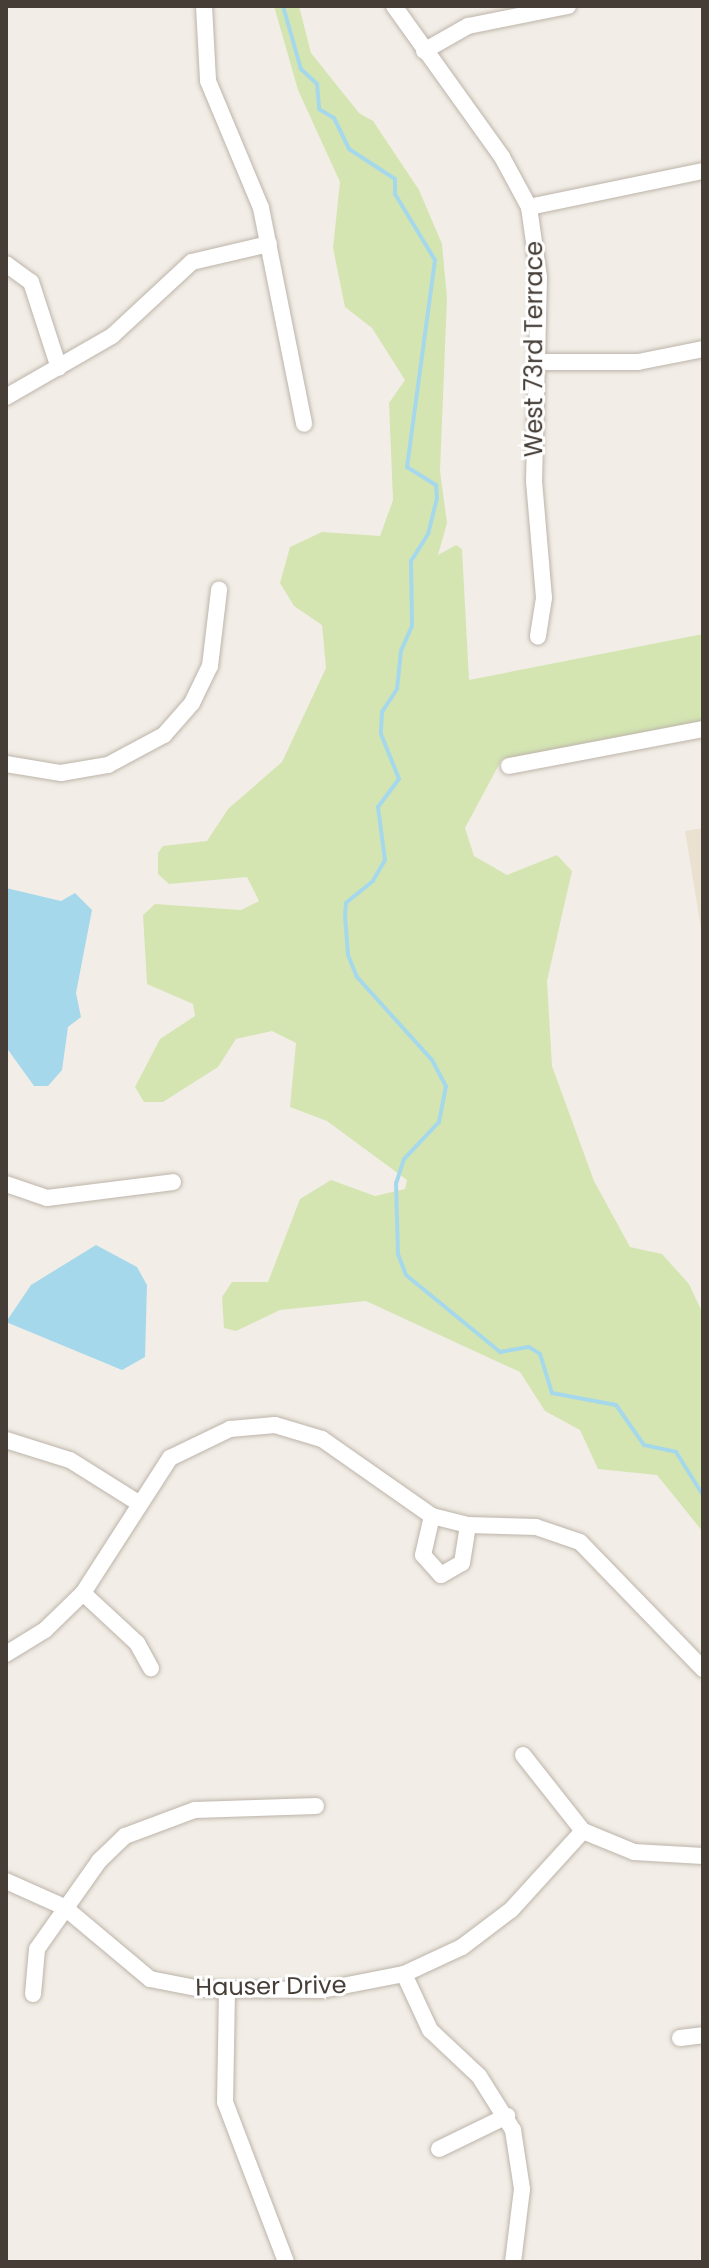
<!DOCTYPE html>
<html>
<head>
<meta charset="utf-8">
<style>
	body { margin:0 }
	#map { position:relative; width:709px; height:2268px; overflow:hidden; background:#f2eee7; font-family:Poppins,sans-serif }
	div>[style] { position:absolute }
	.education>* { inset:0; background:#ebe1d1 }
	.green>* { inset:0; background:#d4e5b2 }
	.water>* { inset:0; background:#a6d8ec }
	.stream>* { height:4px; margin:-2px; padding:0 2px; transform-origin:2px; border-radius:2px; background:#a6d8ec }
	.roads { filter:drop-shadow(0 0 2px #bdb4aa) drop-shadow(0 0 2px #bdb4aa) }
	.minor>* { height:16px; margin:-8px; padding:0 8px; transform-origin:8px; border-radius:8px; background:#fff }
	span { translate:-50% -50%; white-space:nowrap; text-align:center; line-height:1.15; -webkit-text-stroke:6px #fff; paint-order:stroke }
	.street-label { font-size:24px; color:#453d36 }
	.frame { position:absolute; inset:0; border:8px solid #453d36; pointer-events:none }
</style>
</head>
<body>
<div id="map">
	<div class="education">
		<i style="clip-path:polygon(703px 828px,703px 941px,685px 831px)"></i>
	</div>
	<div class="green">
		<i style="clip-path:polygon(274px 6px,299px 6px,311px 53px,359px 113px,373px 121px,419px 190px,442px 244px,447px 298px,440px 471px,447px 523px,438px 555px,456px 545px,462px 549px,469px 680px,703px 634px,703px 722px,502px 759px,465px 828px,474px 856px,507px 875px,557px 855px,572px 871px,547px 981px,552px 1066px,594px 1181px,630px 1247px,662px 1254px,689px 1284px,703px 1314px,703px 1532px,657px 1475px,598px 1469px,580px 1430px,545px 1411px,520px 1372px,366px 1301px,280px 1310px,236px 1331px,224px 1328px,222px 1297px,232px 1282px,268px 1282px,300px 1199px,331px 1180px,375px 1196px,405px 1189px,407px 1180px,327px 1121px,290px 1107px,296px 1043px,272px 1031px,236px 1039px,218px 1067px,163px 1102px,144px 1102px,135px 1087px,160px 1039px,195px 1016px,193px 1004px,147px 984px,143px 915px,155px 904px,241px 910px,259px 901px,247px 877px,169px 884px,158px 874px,158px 853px,163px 846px,207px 841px,228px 809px,282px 762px,326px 668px,322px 625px,294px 606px,280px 583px,290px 547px,322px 532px,380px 536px,393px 500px,389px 403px,405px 380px,372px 328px,345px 307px,333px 248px,340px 182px,298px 90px)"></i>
	</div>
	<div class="water">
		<i style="clip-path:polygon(6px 888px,61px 901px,75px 893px,92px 910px,76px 993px,81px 1017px,68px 1027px,62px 1070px,48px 1086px,34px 1086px,6px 1047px)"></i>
		<i style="clip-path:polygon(96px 1245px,137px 1267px,147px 1285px,145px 1357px,122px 1370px,6px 1322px,31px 1285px)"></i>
	</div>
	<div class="stream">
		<i style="left:283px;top:6px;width:66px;rotate:74.1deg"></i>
		<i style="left:301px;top:69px;width:22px;rotate:43deg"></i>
		<i style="left:317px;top:84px;width:25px;rotate:85deg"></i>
		<i style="left:319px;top:109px;width:17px;rotate:31deg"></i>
		<i style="left:334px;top:118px;width:34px;rotate:64deg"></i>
		<i style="left:349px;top:149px;width:55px;rotate:33.1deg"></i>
		<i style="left:395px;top:179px;width:15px;rotate:90deg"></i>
		<i style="left:395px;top:194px;width:77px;rotate:58.8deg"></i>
		<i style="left:435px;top:260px;width:209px;rotate:97.7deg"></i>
		<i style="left:407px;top:467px;width:34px;rotate:32deg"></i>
		<i style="left:436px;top:485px;width:13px;rotate:86deg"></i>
		<i style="left:437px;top:498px;width:37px;rotate:104deg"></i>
		<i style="left:428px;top:534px;width:32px;rotate:122deg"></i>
		<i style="left:411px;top:561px;width:65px;rotate:89.1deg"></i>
		<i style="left:412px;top:626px;width:27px;rotate:114deg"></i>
		<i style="left:401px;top:651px;width:38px;rotate:96deg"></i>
		<i style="left:397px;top:689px;width:27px;rotate:123deg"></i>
		<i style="left:382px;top:712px;width:22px;rotate:93deg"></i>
		<i style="left:381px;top:734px;width:48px;rotate:68.2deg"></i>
		<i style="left:399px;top:779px;width:35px;rotate:127deg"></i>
		<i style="left:378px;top:807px;width:53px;rotate:82.5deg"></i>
		<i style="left:385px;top:860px;width:24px;rotate:120deg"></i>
		<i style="left:373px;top:881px;width:35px;rotate:141deg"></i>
		<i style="left:346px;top:903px;width:12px;rotate:95deg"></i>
		<i style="left:345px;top:915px;width:40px;rotate:85.7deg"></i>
		<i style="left:348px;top:955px;width:24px;rotate:68deg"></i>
		<i style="left:357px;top:977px;width:112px;rotate:47.9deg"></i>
		<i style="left:432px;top:1060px;width:30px;rotate:62deg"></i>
		<i style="left:446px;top:1086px;width:37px;rotate:101deg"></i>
		<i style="left:439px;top:1122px;width:51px;rotate:133.4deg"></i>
		<i style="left:404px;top:1159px;width:25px;rotate:108deg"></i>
		<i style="left:396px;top:1183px;width:71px;rotate:88.4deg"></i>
		<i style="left:398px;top:1254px;width:22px;rotate:69deg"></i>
		<i style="left:406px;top:1275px;width:122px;rotate:39.3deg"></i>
		<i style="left:500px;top:1352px;width:29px;rotate:-10deg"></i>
		<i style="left:529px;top:1347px;width:13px;rotate:32deg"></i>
		<i style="left:540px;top:1354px;width:41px;rotate:72.9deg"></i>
		<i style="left:552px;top:1393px;width:65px;rotate:10.6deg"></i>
		<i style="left:616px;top:1405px;width:49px;rotate:55deg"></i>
		<i style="left:644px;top:1445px;width:33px;rotate:12deg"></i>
		<i style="left:676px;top:1452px;width:51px;rotate:57.9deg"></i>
	</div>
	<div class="roads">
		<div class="minor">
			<i style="left:204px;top:6px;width:75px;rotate:86.9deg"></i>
			<i style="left:208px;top:81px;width:138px;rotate:67.3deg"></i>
			<i style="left:261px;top:208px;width:220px;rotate:78.7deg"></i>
			<i style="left:394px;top:6px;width:186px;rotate:54.4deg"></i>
			<i style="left:502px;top:157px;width:57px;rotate:61.6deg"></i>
			<i style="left:529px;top:207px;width:71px;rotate:81.9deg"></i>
			<i style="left:539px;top:277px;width:204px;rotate:91.4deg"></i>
			<i style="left:534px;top:481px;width:117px;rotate:85.1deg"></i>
			<i style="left:544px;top:598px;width:39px;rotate:99deg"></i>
			<i style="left:424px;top:51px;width:51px;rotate:-29.6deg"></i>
			<i style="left:468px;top:26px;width:102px;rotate:-11.3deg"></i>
			<i style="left:529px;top:207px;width:178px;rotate:-11.7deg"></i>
			<i style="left:6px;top:264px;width:31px;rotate:36deg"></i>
			<i style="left:31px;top:282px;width:90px;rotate:72deg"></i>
			<i style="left:537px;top:362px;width:101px"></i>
			<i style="left:638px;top:362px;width:66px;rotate:-11.3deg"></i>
			<i style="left:6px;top:397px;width:122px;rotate:-29.9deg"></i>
			<i style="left:112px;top:336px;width:109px;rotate:-42.8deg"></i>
			<i style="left:192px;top:262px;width:79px;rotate:-13.2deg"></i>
			<i style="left:6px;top:764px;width:56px;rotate:9.3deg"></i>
			<i style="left:61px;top:773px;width:48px;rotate:-9.7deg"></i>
			<i style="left:108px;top:765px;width:64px;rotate:-28.2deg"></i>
			<i style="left:164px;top:735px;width:43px;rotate:-48.8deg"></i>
			<i style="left:192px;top:703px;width:41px;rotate:-64.1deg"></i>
			<i style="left:210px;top:666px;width:77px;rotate:-83.2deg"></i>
			<i style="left:509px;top:766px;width:197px;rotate:-10.8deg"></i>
			<i style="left:6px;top:1184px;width:43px;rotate:18.9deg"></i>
			<i style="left:47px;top:1198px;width:127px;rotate:-7.2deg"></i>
			<i style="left:6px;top:1440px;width:67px;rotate:17.4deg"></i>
			<i style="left:70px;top:1460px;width:79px;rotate:32.1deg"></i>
			<i style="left:432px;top:1516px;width:40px;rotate:103deg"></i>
			<i style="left:423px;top:1555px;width:27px;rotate:48deg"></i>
			<i style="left:441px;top:1575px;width:24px;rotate:-30deg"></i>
			<i style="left:462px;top:1563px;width:38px;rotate:-81deg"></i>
			<i style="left:83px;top:1593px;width:74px;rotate:42.8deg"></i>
			<i style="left:137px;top:1643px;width:29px;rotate:61deg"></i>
			<i style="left:6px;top:1654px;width:46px;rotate:-31.6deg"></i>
			<i style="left:45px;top:1630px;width:53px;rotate:-44.2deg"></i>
			<i style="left:83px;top:1593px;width:161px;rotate:-57.2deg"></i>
			<i style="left:170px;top:1458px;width:67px;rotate:-25.8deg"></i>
			<i style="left:230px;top:1429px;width:45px;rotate:-5.1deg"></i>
			<i style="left:275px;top:1425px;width:49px;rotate:16.6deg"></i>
			<i style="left:322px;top:1439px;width:134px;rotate:35deg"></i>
			<i style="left:432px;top:1516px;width:37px;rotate:14deg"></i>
			<i style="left:468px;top:1525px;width:68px;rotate:1.7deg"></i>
			<i style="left:536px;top:1527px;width:46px;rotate:18.8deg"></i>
			<i style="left:580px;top:1542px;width:177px;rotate:45.9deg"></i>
			<i style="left:523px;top:1755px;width:97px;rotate:51.7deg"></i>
			<i style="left:583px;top:1831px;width:55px;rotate:22.4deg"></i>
			<i style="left:634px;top:1852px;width:69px;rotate:3.3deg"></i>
			<i style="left:6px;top:1881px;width:64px;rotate:24.1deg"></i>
			<i style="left:64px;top:1907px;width:112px;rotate:39.9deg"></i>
			<i style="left:150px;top:1979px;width:52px;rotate:11.1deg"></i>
			<i style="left:201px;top:1989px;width:121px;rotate:0.5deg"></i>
			<i style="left:322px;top:1990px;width:84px;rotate:-11deg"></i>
			<i style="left:404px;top:1974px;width:64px;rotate:-25deg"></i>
			<i style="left:462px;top:1947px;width:61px;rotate:-37.1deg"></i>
			<i style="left:511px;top:1910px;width:107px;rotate:-47.7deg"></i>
			<i style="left:404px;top:1974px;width:62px;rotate:65.1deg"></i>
			<i style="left:430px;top:2030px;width:67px;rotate:43.2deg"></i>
			<i style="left:479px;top:2076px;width:64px;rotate:57.8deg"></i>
			<i style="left:513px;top:2130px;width:60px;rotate:81.3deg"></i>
			<i style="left:522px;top:2189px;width:74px;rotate:97deg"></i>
			<i style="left:227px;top:1990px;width:112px;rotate:91deg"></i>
			<i style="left:225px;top:2102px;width:171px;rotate:69.1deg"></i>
			<i style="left:33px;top:1994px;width:45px;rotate:-84.9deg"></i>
			<i style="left:37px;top:1949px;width:108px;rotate:-54.8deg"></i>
			<i style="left:99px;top:1861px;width:36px;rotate:-44deg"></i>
			<i style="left:125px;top:1836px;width:75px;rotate:-20.4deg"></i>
			<i style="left:195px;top:1810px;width:121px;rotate:-1.9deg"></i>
			<i style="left:680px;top:2038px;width:23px;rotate:-7deg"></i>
			<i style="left:439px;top:2149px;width:76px;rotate:-25.9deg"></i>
		</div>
	</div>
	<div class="street-label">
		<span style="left:534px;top:349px;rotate:-90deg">West 73rd Terrace</span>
		<span style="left:271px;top:1986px;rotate:-1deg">Hauser Drive</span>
	</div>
	<div class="frame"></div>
</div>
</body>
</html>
